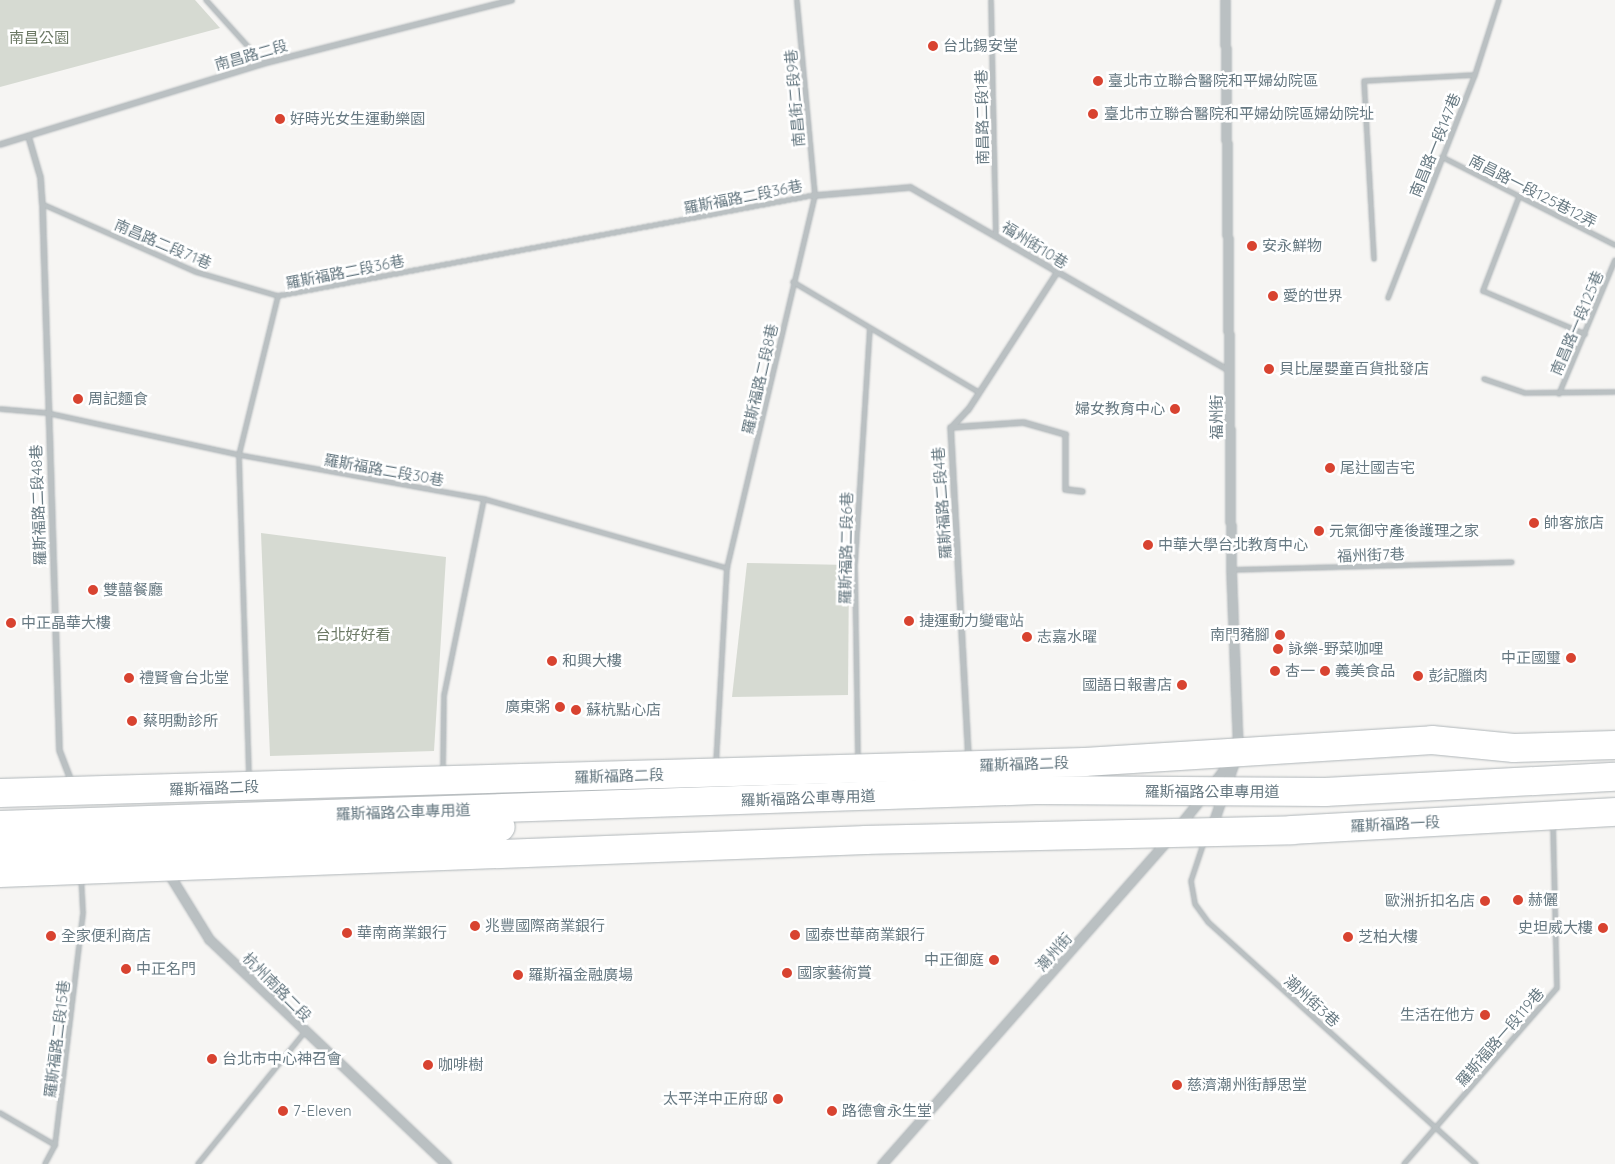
<!DOCTYPE html>
<html>
<head>
<meta charset="utf-8">
<style>
	body { margin:0 }
	#map { position:relative; width:1615px; height:1164px; overflow:hidden; background:#f6f5f3; font-family:Quicksand,"Noto Sans TC",sans-serif }
	div>[style] { position:absolute }
	.green>* { inset:0; background:#d6dad2 }
	.roads { filter:drop-shadow(0 0 1px #b0b6b9) drop-shadow(0 0 1px #b0b6b9) }
	.service>* { height:4px; margin:-2px; padding:0 2px; transform-origin:2px; border-radius:2px; background:#bac0c2 }
	.minor>* { height:5px; margin:-2.5px; padding:0 2.5px; transform-origin:2.5px; border-radius:2.5px; background:#bac0c2 }
	.tertiary>* { height:9px; margin:-4.5px; padding:0 4.5px; transform-origin:4.5px; border-radius:4.5px; background:#bac0c2 }
	.primary>* { height:28px; margin:-14px; padding:0 14px; transform-origin:14px; border-radius:14px; background:#fff }
	.dots>* { width:14px; height:14px; translate:-50% -50%; box-sizing:border-box; border:2px solid #fff; border-radius:50% }
	span { translate:-50% -50%; white-space:nowrap; text-align:center; line-height:1.15; -webkit-text-stroke:5px #fff; paint-order:stroke }
	.park-label { font-size:15px; color:#6c7965 }
	.poi-label { font-size:15px; color:#677982 }
	.left { translate:0 -50%; text-align:left }
	.right { translate:-100% -50%; text-align:right }
	.street-label { font-size:15px; color:#677982 }
</style>
</head>
<body>
<div id="map">
	<div class="green">
		<i style="clip-path:polygon(0 0,195px 0,220px 28px,0 87px)"></i>
		<i style="clip-path:polygon(261px 533px,446px 557px,434px 751px,270px 756px)"></i>
		<i style="clip-path:polygon(747px 563px,849px 565px,848px 695px,732px 697px)"></i>
	</div>
	<div class="roads">
		<div class="service">
			<i style="left:206px;top:0;width:85px;rotate:47.9deg"></i>
			<i style="left:991px;top:0;width:234px;rotate:88.8deg"></i>
			<i style="left:1442px;top:157px;width:194px;rotate:27deg"></i>
			<i style="left:1519px;top:197px;width:101px;rotate:111deg"></i>
			<i style="left:1483px;top:291px;width:111px;rotate:22.9deg"></i>
			<i style="left:42px;top:204px;width:168px;rotate:23.8deg"></i>
			<i style="left:196px;top:272px;width:85px;rotate:16.3deg"></i>
			<i style="left:1374px;top:259px;width:178px;rotate:-93.2deg"></i>
			<i style="left:1364px;top:81px;width:111px;rotate:-3.1deg"></i>
			<i style="left:793px;top:282px;width:215px;rotate:30.7deg"></i>
			<i style="left:1388px;top:298px;width:239px;rotate:-68.7deg"></i>
			<i style="left:1475px;top:75px;width:79px;rotate:-72.3deg"></i>
			<i style="left:1484px;top:379px;width:43px;rotate:18.9deg"></i>
			<i style="left:1525px;top:393px;width:90px;rotate:-0.6deg"></i>
			<i style="left:1559px;top:394px;width:145px;rotate:-67.3deg"></i>
			<i style="left:0;top:409px;width:47px;rotate:4.9deg"></i>
			<i style="left:47px;top:413px;width:197px;rotate:12.3deg"></i>
			<i style="left:239px;top:455px;width:249px;rotate:10.2deg"></i>
			<i style="left:484px;top:499px;width:200px;rotate:101.5deg"></i>
			<i style="left:444px;top:695px;width:76px;rotate:90.8deg"></i>
			<i style="left:484px;top:499px;width:253px;rotate:15.9deg"></i>
			<i style="left:1232px;top:570px;width:280px;rotate:-1.6deg"></i>
			<i style="left:858px;top:758px;width:193px;rotate:-90.9deg"></i>
			<i style="left:855px;top:565px;width:237px;rotate:-86.4deg"></i>
			<i style="left:716px;top:764px;width:196px;rotate:-86.8deg"></i>
			<i style="left:727px;top:568px;width:383px;rotate:-76.7deg"></i>
			<i style="left:815px;top:195px;width:196px;rotate:-95.3deg"></i>
			<i style="left:249px;top:775px;width:320px;rotate:-91.8deg"></i>
			<i style="left:239px;top:455px;width:164px;rotate:-76.2deg"></i>
			<i style="left:278px;top:296px;width:546px;rotate:-10.65deg"></i>
			<i style="left:1204px;top:842px;width:41px;rotate:108.4deg"></i>
			<i style="left:1191px;top:881px;width:23px;rotate:80deg"></i>
			<i style="left:1195px;top:904px;width:22px;rotate:54deg"></i>
			<i style="left:1208px;top:922px;width:361px;rotate:42.1deg"></i>
			<i style="left:0;top:1113px;width:64px;rotate:30.2deg"></i>
			<i style="left:55px;top:1145px;width:235px;rotate:-83.1deg"></i>
			<i style="left:83px;top:912px;width:34px;rotate:-93deg"></i>
			<i style="left:45px;top:1164px;width:21px;rotate:-62deg"></i>
			<i style="left:198px;top:1164px;width:169px;rotate:-51deg"></i>
			<i style="left:1404px;top:1164px;width:233px;rotate:-49deg"></i>
			<i style="left:1557px;top:988px;width:164px;rotate:-91.4deg"></i>
		</div>
		<div class="minor">
			<i style="left:28px;top:136px;width:43px;rotate:73.7deg"></i>
			<i style="left:40px;top:177px;width:27px;rotate:86deg"></i>
			<i style="left:42px;top:204px;width:546px;rotate:88.22deg"></i>
			<i style="left:59px;top:750px;width:34px;rotate:69deg"></i>
			<i style="left:0;top:144px;width:275px;rotate:-17.1deg"></i>
			<i style="left:263px;top:63px;width:256px;rotate:-14.3deg"></i>
			<i style="left:815px;top:195px;width:95px;rotate:-4.8deg"></i>
			<i style="left:910px;top:187px;width:369px;rotate:29.9deg"></i>
			<i style="left:950px;top:427px;width:73px;rotate:-3.9deg"></i>
			<i style="left:1023px;top:422px;width:44px;rotate:15.9deg"></i>
			<i style="left:1065px;top:434px;width:55px;rotate:90deg"></i>
			<i style="left:1065px;top:489px;width:17px;rotate:7deg"></i>
			<i style="left:968px;top:757px;width:329px;rotate:-93.1deg"></i>
			<i style="left:950px;top:428px;width:26px;rotate:-47deg"></i>
			<i style="left:968px;top:409px;width:162px;rotate:-57.1deg"></i>
		</div>
		<div class="tertiary">
			<i style="left:1211px;top:786px;width:34px;rotate:-52deg"></i>
			<i style="left:1178px;top:827px;width:40px;rotate:-51deg"></i>
			<i style="left:1211px;top:829px;width:83px;rotate:-70.9deg"></i>
			<i style="left:1238px;top:751px;width:181px;rotate:-92.2deg"></i>
			<i style="left:1231px;top:570px;width:570px;rotate:-90.6deg"></i>
			<i style="left:167px;top:871px;width:80px;rotate:58.3deg"></i>
			<i style="left:209px;top:939px;width:327px;rotate:43.5deg"></i>
			<i style="left:882px;top:1164px;width:436px;rotate:-48.6deg"></i>
		</div>
		<div class="primary">
			<i style="left:0;top:793px;width:1085px;rotate:-1.64deg"></i>
			<i style="left:1085px;top:762px;width:348px;rotate:-3.6deg"></i>
			<i style="left:1432px;top:740px;width:82px;rotate:5.6deg"></i>
			<i style="left:1514px;top:748px;width:101px;rotate:-1.7deg"></i>
			<i style="left:0;top:825px;width:1037px;rotate:-1.93deg"></i>
			<i style="left:1036px;top:790px;width:289px;rotate:0.4deg"></i>
			<i style="left:1325px;top:792px;width:290px;rotate:-3deg"></i>
			<i style="left:0;top:847px;width:501px;rotate:-2.29deg"></i>
			<i style="left:0;top:873px;width:867px;rotate:-2.18deg"></i>
			<i style="left:866px;top:840px;width:426px;rotate:-1.3deg"></i>
			<i style="left:1292px;top:830px;width:324px;rotate:-3.2deg"></i>
		</div>
	</div>
	<div class="dots">
		<i style="left:933px;top:46px;background:#d84330"></i>
		<i style="left:1098px;top:81px;background:#d84330"></i>
		<i style="left:1093px;top:114px;background:#d84330"></i>
		<i style="left:280px;top:119px;background:#d84330"></i>
		<i style="left:1252px;top:246px;background:#d84330"></i>
		<i style="left:1273px;top:296px;background:#d84330"></i>
		<i style="left:1269px;top:369px;background:#d84330"></i>
		<i style="left:78px;top:399px;background:#d84330"></i>
		<i style="left:1175px;top:409px;background:#d84330"></i>
		<i style="left:1330px;top:468px;background:#d84330"></i>
		<i style="left:1534px;top:523px;background:#d84330"></i>
		<i style="left:1319px;top:531px;background:#d84330"></i>
		<i style="left:1148px;top:545px;background:#d84330"></i>
		<i style="left:93px;top:590px;background:#d84330"></i>
		<i style="left:909px;top:621px;background:#d84330"></i>
		<i style="left:11px;top:623px;background:#d84330"></i>
		<i style="left:1280px;top:635px;background:#d84330"></i>
		<i style="left:1027px;top:637px;background:#d84330"></i>
		<i style="left:1278px;top:649px;background:#d84330"></i>
		<i style="left:1571px;top:658px;background:#d84330"></i>
		<i style="left:552px;top:661px;background:#d84330"></i>
		<i style="left:1275px;top:671px;background:#d84330"></i>
		<i style="left:1325px;top:671px;background:#d84330"></i>
		<i style="left:1418px;top:676px;background:#d84330"></i>
		<i style="left:129px;top:678px;background:#d84330"></i>
		<i style="left:1182px;top:685px;background:#d84330"></i>
		<i style="left:560px;top:707px;background:#d84330"></i>
		<i style="left:576px;top:710px;background:#d84330"></i>
		<i style="left:132px;top:721px;background:#d84330"></i>
		<i style="left:1518px;top:900px;background:#d84330"></i>
		<i style="left:1485px;top:901px;background:#d84330"></i>
		<i style="left:475px;top:926px;background:#d84330"></i>
		<i style="left:1603px;top:928px;background:#d84330"></i>
		<i style="left:347px;top:933px;background:#d84330"></i>
		<i style="left:795px;top:935px;background:#d84330"></i>
		<i style="left:51px;top:936px;background:#d84330"></i>
		<i style="left:1348px;top:937px;background:#d84330"></i>
		<i style="left:994px;top:960px;background:#d84330"></i>
		<i style="left:126px;top:969px;background:#d84330"></i>
		<i style="left:787px;top:973px;background:#d84330"></i>
		<i style="left:518px;top:975px;background:#d84330"></i>
		<i style="left:1485px;top:1015px;background:#d84330"></i>
		<i style="left:212px;top:1059px;background:#d84330"></i>
		<i style="left:428px;top:1065px;background:#d84330"></i>
		<i style="left:1177px;top:1085px;background:#d84330"></i>
		<i style="left:778px;top:1099px;background:#d84330"></i>
		<i style="left:283px;top:1111px;background:#d84330"></i>
		<i style="left:832px;top:1111px;background:#d84330"></i>
	</div>
	<div class="park-label">
		<span style="left:39px;top:38px">南昌公園</span>
		<span style="left:353px;top:635px">台北好好看</span>
	</div>
	<div class="poi-label">
		<span class="left" style="left:943px;top:46px">台北錫安堂</span>
		<span class="left" style="left:1108px;top:81px">臺北市立聯合醫院和平婦幼院區</span>
		<span class="left" style="left:1104px;top:114px">臺北市立聯合醫院和平婦幼院區婦幼院址</span>
		<span class="left" style="left:290px;top:119px">好時光女生運動樂園</span>
		<span class="left" style="left:1262px;top:246px">安永鮮物</span>
		<span class="left" style="left:1283px;top:296px">愛的世界</span>
		<span class="left" style="left:1279px;top:369px">貝比屋嬰童百貨批發店</span>
		<span class="left" style="left:88px;top:399px">周記麵食</span>
		<span class="right" style="left:1165px;top:409px">婦女教育中心</span>
		<span class="left" style="left:1340px;top:468px">尾辻國吉宅</span>
		<span class="left" style="left:1544px;top:523px">帥客旅店</span>
		<span class="left" style="left:1329px;top:531px">元氣御守產後護理之家</span>
		<span class="left" style="left:1158px;top:545px">中華大學台北教育中心</span>
		<span class="left" style="left:103px;top:590px">雙囍餐廳</span>
		<span class="left" style="left:919px;top:621px">捷運動力變電站</span>
		<span class="left" style="left:21px;top:623px">中正晶華大樓</span>
		<span class="right" style="left:1270px;top:635px">南門豬腳</span>
		<span class="left" style="left:1037px;top:637px">志嘉水曜</span>
		<span class="left" style="left:1288px;top:649px">詠樂-野菜咖哩</span>
		<span class="right" style="left:1561px;top:658px">中正國璽</span>
		<span class="left" style="left:562px;top:661px">和興大樓</span>
		<span class="left" style="left:1285px;top:671px">杏一</span>
		<span class="left" style="left:1335px;top:671px">義美食品</span>
		<span class="left" style="left:1428px;top:676px">彭記臘肉</span>
		<span class="left" style="left:139px;top:678px">禮賢會台北堂</span>
		<span class="right" style="left:1172px;top:685px">國語日報書店</span>
		<span class="right" style="left:550px;top:707px">廣東粥</span>
		<span class="left" style="left:586px;top:710px">蘇杭點心店</span>
		<span class="left" style="left:143px;top:721px">蔡明勳診所</span>
		<span class="left" style="left:1528px;top:900px">赫儷</span>
		<span class="right" style="left:1475px;top:901px">歐洲折扣名店</span>
		<span class="left" style="left:485px;top:926px">兆豐國際商業銀行</span>
		<span class="right" style="left:1593px;top:928px">史坦威大樓</span>
		<span class="left" style="left:357px;top:933px">華南商業銀行</span>
		<span class="left" style="left:805px;top:935px">國泰世華商業銀行</span>
		<span class="left" style="left:61px;top:936px">全家便利商店</span>
		<span class="left" style="left:1358px;top:937px">芝柏大樓</span>
		<span class="right" style="left:984px;top:960px">中正御庭</span>
		<span class="left" style="left:136px;top:969px">中正名門</span>
		<span class="left" style="left:797px;top:973px">國家藝術賞</span>
		<span class="left" style="left:528px;top:975px">羅斯福金融廣場</span>
		<span class="right" style="left:1475px;top:1015px">生活在他方</span>
		<span class="left" style="left:222px;top:1059px">台北市中心神召會</span>
		<span class="left" style="left:438px;top:1065px">咖啡樹</span>
		<span class="left" style="left:1187px;top:1085px">慈濟潮州街靜思堂</span>
		<span class="right" style="left:768px;top:1099px">太平洋中正府邸</span>
		<span class="left" style="left:293px;top:1111px">7-Eleven</span>
		<span class="left" style="left:842px;top:1111px">路德會永生堂</span>
	</div>
	<div class="street-label">
		<span style="left:251px;top:55px;rotate:-16deg">南昌路二段</span>
		<span style="left:795px;top:98px;rotate:-95deg">南昌街二段9巷</span>
		<span style="left:982px;top:117px;rotate:-91deg">南昌路二段1巷</span>
		<span style="left:1435px;top:145px;rotate:-68deg">南昌路一段147巷</span>
		<span style="left:1533px;top:191px;rotate:27deg">南昌路一段125巷12弄</span>
		<span style="left:743px;top:197px;rotate:-11deg">羅斯福路二段36巷</span>
		<span style="left:163px;top:244px;rotate:23deg">南昌路二段71巷</span>
		<span style="left:1035px;top:245px;rotate:32deg">福州街10巷</span>
		<span style="left:345px;top:272px;rotate:-11deg">羅斯福路二段36巷</span>
		<span style="left:1577px;top:323px;rotate:-67deg">南昌路一段125巷</span>
		<span style="left:760px;top:379px;rotate:-77deg">羅斯福路二段8巷</span>
		<span style="left:1217px;top:417px;rotate:-90deg">福州街</span>
		<span style="left:384px;top:470px;rotate:10deg">羅斯福路二段30巷</span>
		<span style="left:942px;top:503px;rotate:-94deg">羅斯福路二段4巷</span>
		<span style="left:38px;top:505px;rotate:-92deg">羅斯福路二段48巷</span>
		<span style="left:846px;top:548px;rotate:-89deg">羅斯福路二段6巷</span>
		<span style="left:1371px;top:555px;rotate:-2deg">福州街7巷</span>
		<span style="left:1024px;top:764px;rotate:-2deg">羅斯福路二段</span>
		<span style="left:619px;top:776px;rotate:-2deg">羅斯福路二段</span>
		<span style="left:214px;top:788px;rotate:-2deg">羅斯福路二段</span>
		<span style="left:1212px;top:792px">羅斯福路公車專用道</span>
		<span style="left:808px;top:798px;rotate:-2deg">羅斯福路公車專用道</span>
		<span style="left:403px;top:812px;rotate:-2deg">羅斯福路公車專用道</span>
		<span style="left:1395px;top:824px;rotate:-3deg">羅斯福路一段</span>
		<span style="left:1054px;top:952px;rotate:-48deg">潮州街</span>
		<span style="left:277px;top:987px;rotate:45deg">杭州南路二段</span>
		<span style="left:1312px;top:1001px;rotate:42deg">潮州街3巷</span>
		<span style="left:1500px;top:1037px;rotate:-49deg">羅斯福路一段119巷</span>
		<span style="left:57px;top:1039px;rotate:-83deg">羅斯福路二段15巷</span>
	</div>
</div>
</body>
</html>
